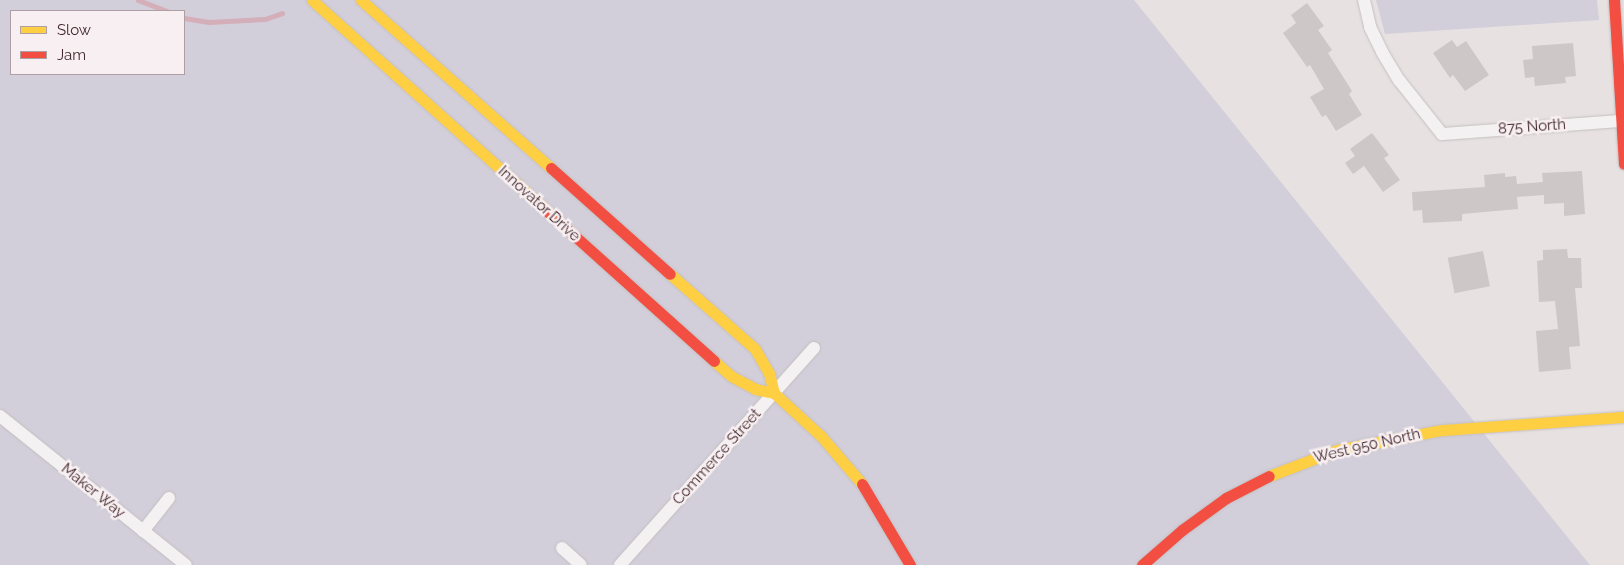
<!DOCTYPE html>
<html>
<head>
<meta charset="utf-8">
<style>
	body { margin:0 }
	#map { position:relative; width:1624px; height:565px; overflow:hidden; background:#e7e1e2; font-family:Raleway,sans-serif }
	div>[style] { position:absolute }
	.green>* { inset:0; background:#d2cfda }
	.stream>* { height:5px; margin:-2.5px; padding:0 2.5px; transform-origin:2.5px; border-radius:2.5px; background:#d4aeb9 }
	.building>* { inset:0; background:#cec7c8; transform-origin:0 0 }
	.roads { filter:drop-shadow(0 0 1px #c5bfc0) drop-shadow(0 0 1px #c5bfc0) }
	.street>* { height:12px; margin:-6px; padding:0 6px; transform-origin:6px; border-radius:6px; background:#f3f1f1 }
	.slow>* { height:11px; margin:-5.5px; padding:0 5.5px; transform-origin:5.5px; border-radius:5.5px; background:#ffcf43 }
	.jam>* { height:11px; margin:-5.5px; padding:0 5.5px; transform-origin:5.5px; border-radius:5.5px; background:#f24e42 }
	span { translate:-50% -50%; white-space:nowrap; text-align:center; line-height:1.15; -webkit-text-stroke:5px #f7eff1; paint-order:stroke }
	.street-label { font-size:15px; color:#42272c }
	.legend { position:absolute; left:10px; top:10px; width:175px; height:65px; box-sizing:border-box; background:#f7eff1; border:1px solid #af9fa2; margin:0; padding:6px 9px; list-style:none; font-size:15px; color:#42272c }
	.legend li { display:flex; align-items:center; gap:10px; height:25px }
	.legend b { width:25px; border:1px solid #af9fa2 }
</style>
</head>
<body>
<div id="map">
	<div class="green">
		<i style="clip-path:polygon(evenodd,0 0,1134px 0,1590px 565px,0 565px,0 0,11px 11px,184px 11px,184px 74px,11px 74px,11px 11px)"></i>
		<i style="clip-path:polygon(1376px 0,1597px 0,1599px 20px,1385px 34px)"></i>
	</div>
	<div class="stream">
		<i style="left:138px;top:0;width:31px;rotate:21deg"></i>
		<i style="left:184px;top:18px;width:25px;rotate:9deg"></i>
		<i style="left:209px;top:22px;width:56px;rotate:-3.1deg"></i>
		<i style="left:265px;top:19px;width:18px;rotate:-19deg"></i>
	</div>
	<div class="building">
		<i style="clip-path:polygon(1307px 3px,1324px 26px,1318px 30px,1332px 50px,1328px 53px,1352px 91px,1349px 94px,1362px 115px,1336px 131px,1326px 115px,1322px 117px,1310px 97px,1324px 89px,1310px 65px,1307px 67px,1283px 33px,1296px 23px,1291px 15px)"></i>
		<i style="clip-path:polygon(1452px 40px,1457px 47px,1466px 41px,1489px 75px,1465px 91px,1453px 75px,1450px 78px,1433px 53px)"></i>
		<i style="clip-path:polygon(1573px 43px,1576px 76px,1565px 77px,1566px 83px,1535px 86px,1534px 77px,1525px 78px,1523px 60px,1533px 59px,1532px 46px)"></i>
		<i style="clip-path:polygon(1372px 133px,1389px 155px,1384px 158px,1400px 180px,1383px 192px,1364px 166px,1353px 174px,1345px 163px,1355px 156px,1350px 149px)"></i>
		<i style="clip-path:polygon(1582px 171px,1585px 214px,1564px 216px,1564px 203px,1544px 204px,1544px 195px,1517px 197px,1518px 209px,1462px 214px,1462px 221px,1423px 223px,1422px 210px,1413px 211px,1412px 192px,1485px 187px,1484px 175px,1505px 173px,1505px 177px,1516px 176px,1517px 184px,1543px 182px,1542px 173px)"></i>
		<i style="clip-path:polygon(1567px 249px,1568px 258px,1581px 258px,1582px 288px,1575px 288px,1580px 346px,1569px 347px,1571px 369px,1539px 372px,1536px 331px,1558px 329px,1555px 301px,1539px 302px,1537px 261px,1543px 260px,1543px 250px)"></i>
		<i style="left:1483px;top:251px;width:36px;height:36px;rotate:79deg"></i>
	</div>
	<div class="roads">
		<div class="street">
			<i style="left:1364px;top:0;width:28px;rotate:77deg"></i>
			<i style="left:1370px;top:27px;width:28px;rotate:64deg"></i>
			<i style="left:1382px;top:52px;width:33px;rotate:59deg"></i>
			<i style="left:1399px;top:80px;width:69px;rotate:51.5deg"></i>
			<i style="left:1442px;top:134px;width:179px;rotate:-4.2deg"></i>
			<i style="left:0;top:416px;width:238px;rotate:38.7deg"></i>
			<i style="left:143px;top:531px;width:42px;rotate:-51.8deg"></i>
			<i style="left:562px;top:548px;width:25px;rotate:42deg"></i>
			<i style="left:620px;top:565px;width:291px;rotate:-48.2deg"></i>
		</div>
		<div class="slow">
			<i style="left:312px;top:0;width:317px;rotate:41.9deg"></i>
			<i style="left:361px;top:0;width:254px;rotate:41.5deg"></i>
			<i style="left:670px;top:274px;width:113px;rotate:41.4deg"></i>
			<i style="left:755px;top:349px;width:28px;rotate:60deg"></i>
			<i style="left:769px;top:373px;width:21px;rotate:76deg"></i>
			<i style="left:714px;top:361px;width:23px;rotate:41deg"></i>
			<i style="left:731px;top:376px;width:27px;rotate:28deg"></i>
			<i style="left:755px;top:389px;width:19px;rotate:12deg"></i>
			<i style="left:774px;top:393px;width:64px;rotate:42.5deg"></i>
			<i style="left:821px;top:436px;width:63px;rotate:49.5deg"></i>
			<i style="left:1269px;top:476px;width:73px;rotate:-20.9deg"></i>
			<i style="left:1337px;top:450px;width:107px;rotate:-10.8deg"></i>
			<i style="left:1442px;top:430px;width:182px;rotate:-4.1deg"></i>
		</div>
		<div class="jam">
			<i style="left:1614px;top:0;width:164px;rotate:86.5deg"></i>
			<i style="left:551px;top:168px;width:159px;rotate:41.7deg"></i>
			<i style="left:548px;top:212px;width:223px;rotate:41.9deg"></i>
			<i style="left:862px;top:484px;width:94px;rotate:59.3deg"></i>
			<i style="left:1142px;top:565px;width:53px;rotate:-41.2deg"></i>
			<i style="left:1182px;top:530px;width:54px;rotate:-36deg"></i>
			<i style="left:1226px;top:498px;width:48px;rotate:-27.1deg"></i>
		</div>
	</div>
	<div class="street-label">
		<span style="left:1532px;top:127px;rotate:-4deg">875 North</span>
		<span style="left:539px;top:204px;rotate:42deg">Innovator Drive</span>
		<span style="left:1367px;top:446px;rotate:-13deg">West 950 North</span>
		<span style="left:717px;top:457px;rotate:-48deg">Commerce Street</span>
		<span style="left:93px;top:491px;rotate:39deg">Maker Way</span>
	</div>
	<ul class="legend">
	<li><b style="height:6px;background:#ffcf43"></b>Slow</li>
	<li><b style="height:6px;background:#f24e42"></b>Jam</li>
	</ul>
</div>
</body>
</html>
